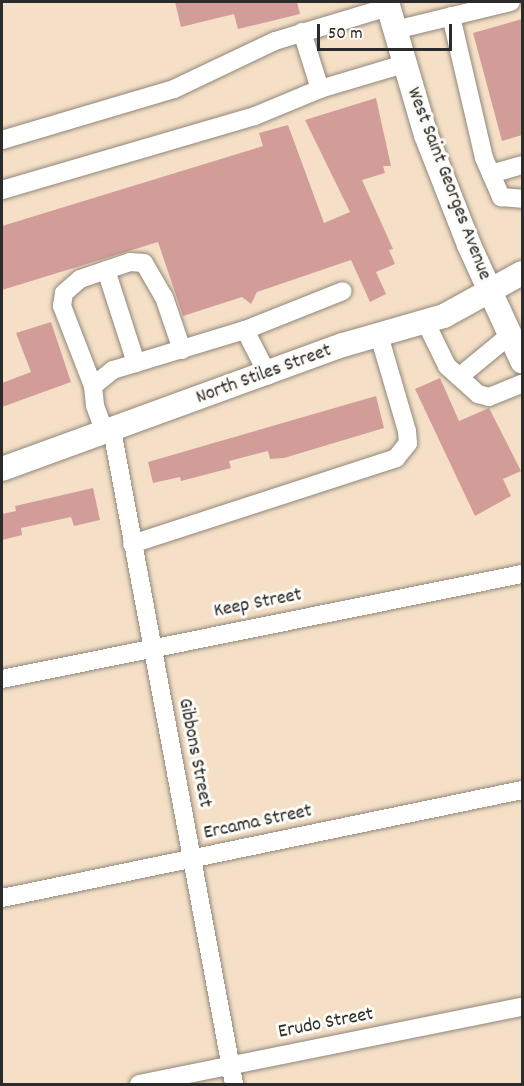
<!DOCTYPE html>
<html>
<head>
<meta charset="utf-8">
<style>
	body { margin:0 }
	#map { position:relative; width:524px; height:1086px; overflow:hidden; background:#f5e0c7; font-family:Dekko,sans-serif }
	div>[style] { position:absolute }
	.building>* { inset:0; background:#d29d99 }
	.roads { filter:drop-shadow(0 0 2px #908679) drop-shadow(0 0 2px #908679) }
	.minor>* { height:18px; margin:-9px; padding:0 9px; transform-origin:9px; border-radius:9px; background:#fff }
	.major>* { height:24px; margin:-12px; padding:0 12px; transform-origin:12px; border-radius:12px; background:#fff }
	span { translate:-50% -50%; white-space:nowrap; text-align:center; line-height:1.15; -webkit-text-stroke:6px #fdfcf7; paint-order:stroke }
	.street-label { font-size:20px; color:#2b2b2b }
	.frame { position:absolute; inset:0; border:3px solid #2b2b2b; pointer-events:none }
	.scale { position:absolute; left:317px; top:24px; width:135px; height:27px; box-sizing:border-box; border:3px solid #2b2b2b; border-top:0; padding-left:8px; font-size:18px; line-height:21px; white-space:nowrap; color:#2b2b2b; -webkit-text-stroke:4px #fdfcf7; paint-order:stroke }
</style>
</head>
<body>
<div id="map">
	<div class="building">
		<i style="clip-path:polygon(175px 2px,297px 2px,300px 14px,238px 29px,234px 14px,181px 27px)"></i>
		<i style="clip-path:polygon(522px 19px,522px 135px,502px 141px,473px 33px)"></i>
		<i style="clip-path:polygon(376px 98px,391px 166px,383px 166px,385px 173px,362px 180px,393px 249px,389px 250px,395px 264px,376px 272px,386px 294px,370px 302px,351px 260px,257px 292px,251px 304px,242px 297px,183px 316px,158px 242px,2px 290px,2px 226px,263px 146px,259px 133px,288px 125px,324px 223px,350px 212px,305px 120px)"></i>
		<i style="clip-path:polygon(51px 322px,71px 382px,2px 407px,2px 383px,31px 372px,16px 333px)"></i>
		<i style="clip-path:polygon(440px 378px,459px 421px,489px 408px,521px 471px,503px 479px,511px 496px,475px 516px,415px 389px)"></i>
		<i style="clip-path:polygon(376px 396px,384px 428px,284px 458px,270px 459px,268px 451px,229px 461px,231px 468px,181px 481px,180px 477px,153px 483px,148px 462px)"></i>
		<i style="clip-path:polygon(93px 488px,100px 520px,74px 526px,71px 517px,21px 528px,22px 535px,2px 540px,2px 514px,16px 511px,15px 506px)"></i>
	</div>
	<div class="roads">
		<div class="minor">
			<i style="left:451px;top:16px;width:146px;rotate:76.9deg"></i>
			<i style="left:484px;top:158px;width:43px;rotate:66.4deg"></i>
			<i style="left:501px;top:197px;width:21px;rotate:5deg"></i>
			<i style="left:395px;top:30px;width:119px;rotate:-13.6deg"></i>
			<i style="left:302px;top:32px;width:60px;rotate:72.5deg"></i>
			<i style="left:2px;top:140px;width:179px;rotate:-16.5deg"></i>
			<i style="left:174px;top:89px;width:112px;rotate:-25.4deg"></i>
			<i style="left:275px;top:41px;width:118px;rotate:-16.7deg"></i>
			<i style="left:491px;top:174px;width:32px;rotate:-16deg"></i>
			<i style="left:2px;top:190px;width:264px;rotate:-16.3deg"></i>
			<i style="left:255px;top:116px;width:70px;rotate:-22.6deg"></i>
			<i style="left:320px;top:89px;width:88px;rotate:-16.6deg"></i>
			<i style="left:106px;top:270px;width:98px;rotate:72.1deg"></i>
			<i style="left:425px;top:321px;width:50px;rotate:63.9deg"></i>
			<i style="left:447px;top:366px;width:42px;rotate:42.1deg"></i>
			<i style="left:478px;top:394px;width:11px;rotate:15deg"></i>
			<i style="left:489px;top:397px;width:35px;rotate:-22deg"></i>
			<i style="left:245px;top:330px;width:51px;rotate:62.9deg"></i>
			<i style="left:459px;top:377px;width:66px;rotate:-39.5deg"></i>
			<i style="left:93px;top:386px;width:86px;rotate:-111.2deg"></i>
			<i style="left:62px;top:306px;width:13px;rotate:-81deg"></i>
			<i style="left:64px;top:293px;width:21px;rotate:-41deg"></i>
			<i style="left:80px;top:279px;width:53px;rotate:-18.8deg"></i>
			<i style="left:130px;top:262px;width:14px;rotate:4deg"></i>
			<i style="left:144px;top:263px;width:39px;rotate:60deg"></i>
			<i style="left:164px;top:297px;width:56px;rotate:71.2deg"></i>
			<i style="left:112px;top:430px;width:665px;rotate:79.43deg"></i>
			<i style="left:105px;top:433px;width:30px;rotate:-110deg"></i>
			<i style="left:95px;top:405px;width:19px;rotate:-96deg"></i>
			<i style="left:93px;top:386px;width:26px;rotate:-39deg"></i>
			<i style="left:113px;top:370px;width:138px;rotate:-16.9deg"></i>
			<i style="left:245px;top:330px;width:105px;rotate:-21.7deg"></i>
			<i style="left:132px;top:544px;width:278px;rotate:-18deg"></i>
			<i style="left:396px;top:458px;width:19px;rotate:-51deg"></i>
			<i style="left:408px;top:443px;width:12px;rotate:-95deg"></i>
			<i style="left:407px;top:431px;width:100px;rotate:-106.3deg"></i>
			<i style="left:2px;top:679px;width:530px;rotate:-11.42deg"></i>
			<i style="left:2px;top:898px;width:531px;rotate:-11.73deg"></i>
			<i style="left:139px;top:1084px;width:391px;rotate:-11.4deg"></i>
		</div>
		<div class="major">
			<i style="left:387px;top:2px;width:139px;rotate:73.7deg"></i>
			<i style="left:426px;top:135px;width:118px;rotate:68.6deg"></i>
			<i style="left:469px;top:245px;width:128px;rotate:65.4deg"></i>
			<i style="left:2px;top:469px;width:363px;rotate:-20deg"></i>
			<i style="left:343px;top:345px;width:105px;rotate:-16deg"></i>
			<i style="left:444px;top:316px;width:89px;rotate:-28.9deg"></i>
		</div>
	</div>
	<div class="street-label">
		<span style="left:448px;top:184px;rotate:69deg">West Saint Georges Avenue</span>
		<span style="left:264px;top:375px;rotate:-20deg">North Stiles Street</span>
		<span style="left:258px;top:604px;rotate:-11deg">Keep Street</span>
		<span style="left:194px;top:753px;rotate:79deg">Gibbons Street</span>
		<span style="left:258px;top:823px;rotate:-12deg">Ercama Street</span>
		<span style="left:326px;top:1024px;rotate:-11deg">Erudo Street</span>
	</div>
	<div class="frame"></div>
	<div class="scale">50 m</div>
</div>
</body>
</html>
